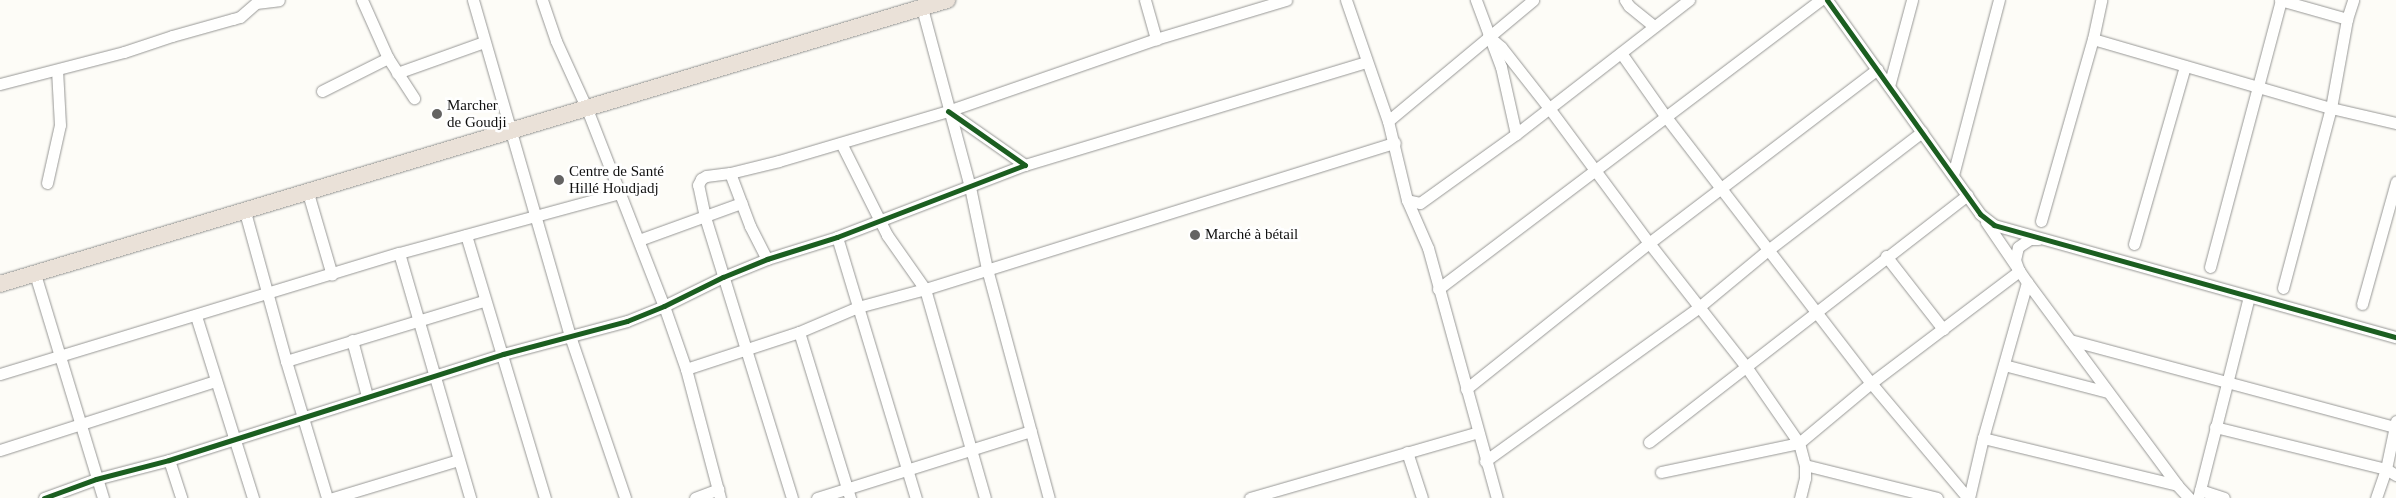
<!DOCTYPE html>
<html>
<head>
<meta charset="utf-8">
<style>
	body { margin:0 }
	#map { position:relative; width:2396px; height:498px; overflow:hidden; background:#fdfcf7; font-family:Georgia,serif }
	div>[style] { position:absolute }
	.roads { filter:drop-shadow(0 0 1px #979795) drop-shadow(0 0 1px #979795) }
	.minor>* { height:11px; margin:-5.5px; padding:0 5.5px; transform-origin:5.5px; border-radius:5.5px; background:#fffffe }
	.highway>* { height:16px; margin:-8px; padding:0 8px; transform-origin:8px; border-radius:8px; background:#eae1d8 }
	.cycleway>* { height:5px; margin:-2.5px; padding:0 2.5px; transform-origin:2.5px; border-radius:2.5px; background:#1b5e20 }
	.dots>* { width:14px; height:14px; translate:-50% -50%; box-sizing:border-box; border:2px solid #fff; border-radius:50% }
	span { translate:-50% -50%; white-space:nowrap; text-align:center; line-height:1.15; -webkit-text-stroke:5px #fff; paint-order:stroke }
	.poi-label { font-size:15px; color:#111 }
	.left { translate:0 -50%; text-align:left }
</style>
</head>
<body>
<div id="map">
	<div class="roads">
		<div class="minor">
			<i style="left:362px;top:0;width:64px;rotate:65.9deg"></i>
			<i style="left:388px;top:58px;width:48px;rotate:57deg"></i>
			<i style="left:473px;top:0;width:350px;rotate:73.9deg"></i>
			<i style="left:570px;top:336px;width:171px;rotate:71.2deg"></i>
			<i style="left:542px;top:0;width:43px;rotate:71.1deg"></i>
			<i style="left:556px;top:41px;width:75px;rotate:65.5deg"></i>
			<i style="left:587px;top:109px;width:212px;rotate:68.7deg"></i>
			<i style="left:664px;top:306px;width:67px;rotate:70.8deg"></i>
			<i style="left:686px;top:369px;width:133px;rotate:75.2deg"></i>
			<i style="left:1145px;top:0;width:41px;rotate:74.2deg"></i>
			<i style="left:1346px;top:0;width:128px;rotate:70.9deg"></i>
			<i style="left:1388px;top:121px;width:81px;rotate:76.5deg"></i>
			<i style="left:1407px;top:200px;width:52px;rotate:66.4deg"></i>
			<i style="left:1428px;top:248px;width:259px;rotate:74.6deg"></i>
			<i style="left:1625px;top:0;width:7px;rotate:56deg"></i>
			<i style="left:1629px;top:6px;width:32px;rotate:39deg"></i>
			<i style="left:1827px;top:0;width:263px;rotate:54.4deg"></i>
			<i style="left:1980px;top:214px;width:18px;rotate:38deg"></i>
			<i style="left:1994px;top:225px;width:417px;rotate:15.6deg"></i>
			<i style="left:2280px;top:0;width:70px;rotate:15.8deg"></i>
			<i style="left:922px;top:8px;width:185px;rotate:75deg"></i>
			<i style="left:970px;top:187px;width:84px;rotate:78.3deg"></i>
			<i style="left:987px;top:269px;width:237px;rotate:74.9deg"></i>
			<i style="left:1488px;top:36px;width:17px;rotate:40deg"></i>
			<i style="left:1501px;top:47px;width:78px;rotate:51.8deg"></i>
			<i style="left:1549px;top:108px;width:168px;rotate:53.5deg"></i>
			<i style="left:1649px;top:243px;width:159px;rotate:51.9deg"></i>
			<i style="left:1747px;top:368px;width:91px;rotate:55.3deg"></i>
			<i style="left:1799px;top:443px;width:23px;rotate:75deg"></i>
			<i style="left:1805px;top:465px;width:13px;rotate:90deg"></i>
			<i style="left:1805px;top:478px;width:21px;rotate:104deg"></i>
			<i style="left:2093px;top:39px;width:248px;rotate:16.2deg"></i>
			<i style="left:2331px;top:108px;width:67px;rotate:13deg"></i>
			<i style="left:1621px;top:53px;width:78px;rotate:54.9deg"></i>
			<i style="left:1666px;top:117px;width:336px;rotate:52.4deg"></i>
			<i style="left:1871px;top:383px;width:150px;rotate:49.9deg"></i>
			<i style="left:397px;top:73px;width:92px;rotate:-19.6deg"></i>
			<i style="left:0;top:84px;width:128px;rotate:-14.5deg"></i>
			<i style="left:124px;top:52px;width:51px;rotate:-18.4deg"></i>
			<i style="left:172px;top:36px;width:63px;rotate:-15.6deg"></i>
			<i style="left:233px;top:19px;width:7px;rotate:-16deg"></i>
			<i style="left:240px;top:17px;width:21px;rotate:-41deg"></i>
			<i style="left:256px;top:3px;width:23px;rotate:-7deg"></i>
			<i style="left:1889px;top:86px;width:89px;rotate:-75deg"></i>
			<i style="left:322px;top:91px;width:74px;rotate:-26.6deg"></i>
			<i style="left:1388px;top:121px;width:189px;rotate:-39.8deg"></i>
			<i style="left:1516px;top:134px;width:219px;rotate:-37.8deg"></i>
			<i style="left:841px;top:143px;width:103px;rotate:63.4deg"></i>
			<i style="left:887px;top:235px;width:66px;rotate:54.9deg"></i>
			<i style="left:925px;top:289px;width:217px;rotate:74deg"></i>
			<i style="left:1025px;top:165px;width:356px;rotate:-16.8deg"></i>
			<i style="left:730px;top:173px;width:57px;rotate:69.3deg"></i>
			<i style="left:750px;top:226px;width:37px;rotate:63deg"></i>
			<i style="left:1953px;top:175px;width:181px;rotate:-75.3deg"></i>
			<i style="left:47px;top:183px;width:59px;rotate:-77.4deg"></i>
			<i style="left:60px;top:125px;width:55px;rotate:-93.1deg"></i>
			<i style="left:308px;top:193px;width:85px;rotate:73.7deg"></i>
			<i style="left:1407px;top:200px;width:13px;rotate:13deg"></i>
			<i style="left:1420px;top:203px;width:118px;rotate:-35.7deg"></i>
			<i style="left:1516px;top:134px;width:69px;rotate:-102.6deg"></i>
			<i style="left:1501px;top:67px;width:72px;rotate:-110.5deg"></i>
			<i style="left:245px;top:212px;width:155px;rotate:74.6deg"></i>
			<i style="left:286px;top:361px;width:143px;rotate:73.3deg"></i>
			<i style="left:2041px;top:221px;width:189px;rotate:-74.1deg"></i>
			<i style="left:2093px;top:39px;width:40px;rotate:-78deg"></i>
			<i style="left:1986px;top:222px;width:73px;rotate:55.7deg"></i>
			<i style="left:2027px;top:282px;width:252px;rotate:53.5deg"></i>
			<i style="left:2177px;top:485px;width:18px;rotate:47deg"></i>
			<i style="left:466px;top:235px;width:275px;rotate:73.3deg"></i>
			<i style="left:837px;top:237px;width:273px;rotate:73.2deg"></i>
			<i style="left:639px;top:240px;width:109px;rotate:-19.9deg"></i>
			<i style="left:2134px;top:244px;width:185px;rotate:-74deg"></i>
			<i style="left:399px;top:253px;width:255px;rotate:73.8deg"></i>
			<i style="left:1886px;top:256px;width:93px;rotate:52deg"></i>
			<i style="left:2210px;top:267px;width:276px;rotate:-75.1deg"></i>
			<i style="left:35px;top:274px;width:234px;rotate:73.1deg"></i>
			<i style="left:2283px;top:288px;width:186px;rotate:-75.1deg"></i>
			<i style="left:2331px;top:108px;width:90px;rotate:-79.8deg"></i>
			<i style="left:2347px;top:19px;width:20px;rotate:-72deg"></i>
			<i style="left:1438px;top:289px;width:479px;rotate:-37.1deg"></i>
			<i style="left:2362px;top:304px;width:127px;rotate:-74.4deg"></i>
			<i style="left:196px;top:316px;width:191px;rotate:72.6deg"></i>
			<i style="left:799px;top:332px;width:174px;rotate:72.9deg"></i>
			<i style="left:352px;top:340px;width:58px;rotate:75deg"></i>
			<i style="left:2070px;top:340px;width:335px;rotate:15deg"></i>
			<i style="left:286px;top:361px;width:207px;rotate:-16.9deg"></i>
			<i style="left:2004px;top:365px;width:107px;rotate:14.6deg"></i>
			<i style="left:686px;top:369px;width:119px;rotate:-18.1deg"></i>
			<i style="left:799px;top:332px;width:64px;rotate:-23deg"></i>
			<i style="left:858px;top:307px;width:69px;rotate:-15deg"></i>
			<i style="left:925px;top:289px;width:492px;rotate:-17.3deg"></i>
			<i style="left:0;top:374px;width:417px;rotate:-16.9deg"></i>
			<i style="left:399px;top:253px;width:229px;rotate:-15.2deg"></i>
			<i style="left:1466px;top:389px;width:234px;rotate:-38.6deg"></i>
			<i style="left:1649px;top:243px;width:287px;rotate:-37.3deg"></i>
			<i style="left:2215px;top:427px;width:176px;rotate:13.8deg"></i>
			<i style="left:2386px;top:469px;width:12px;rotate:31deg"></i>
			<i style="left:1983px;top:438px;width:200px;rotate:13.6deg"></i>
			<i style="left:1649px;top:442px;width:403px;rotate:-37.8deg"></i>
			<i style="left:0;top:450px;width:226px;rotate:-17.8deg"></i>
			<i style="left:1407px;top:452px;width:48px;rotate:71.9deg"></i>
			<i style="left:169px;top:460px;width:40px;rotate:72deg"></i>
			<i style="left:1485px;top:461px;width:264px;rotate:-35.7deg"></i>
			<i style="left:1699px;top:307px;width:89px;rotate:-39.6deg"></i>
			<i style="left:1768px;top:250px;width:194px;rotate:-37.5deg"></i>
			<i style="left:1805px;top:465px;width:136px;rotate:14deg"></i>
			<i style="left:1661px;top:472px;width:141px;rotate:-11.9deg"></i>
			<i style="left:1799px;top:443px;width:94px;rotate:-39.8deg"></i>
			<i style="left:1871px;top:383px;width:186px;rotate:-37.1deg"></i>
			<i style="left:2019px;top:271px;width:12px;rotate:-110deg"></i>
			<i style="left:2015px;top:260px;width:13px;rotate:-77deg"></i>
			<i style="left:2018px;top:247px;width:14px;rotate:-34deg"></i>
			<i style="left:2030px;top:239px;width:8px"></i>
			<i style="left:2200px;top:490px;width:25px;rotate:18deg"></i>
			<i style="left:44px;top:498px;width:55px;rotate:-20.1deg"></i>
			<i style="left:96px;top:479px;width:75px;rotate:-14.6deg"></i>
			<i style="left:169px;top:460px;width:350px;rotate:-17.6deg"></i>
			<i style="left:503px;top:354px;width:128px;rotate:-14.9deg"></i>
			<i style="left:627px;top:321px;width:40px;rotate:-22deg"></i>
			<i style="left:664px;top:306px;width:66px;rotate:-26.2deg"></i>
			<i style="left:723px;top:277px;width:48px;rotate:-22.2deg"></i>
			<i style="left:767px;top:259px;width:73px;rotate:-17.4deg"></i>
			<i style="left:837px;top:237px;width:201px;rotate:-21deg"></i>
			<i style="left:1025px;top:165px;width:94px;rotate:-145deg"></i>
			<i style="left:333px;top:498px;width:131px;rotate:-16.9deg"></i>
			<i style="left:695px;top:498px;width:25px;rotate:-21deg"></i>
			<i style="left:792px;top:498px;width:294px;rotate:-107.2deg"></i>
			<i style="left:705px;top:217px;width:33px;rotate:-102deg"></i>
			<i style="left:698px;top:185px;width:7px;rotate:-63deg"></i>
			<i style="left:701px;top:179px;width:6px;rotate:-31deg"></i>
			<i style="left:706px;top:176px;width:24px;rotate:-7deg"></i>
			<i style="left:730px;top:173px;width:50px;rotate:-13.8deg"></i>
			<i style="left:779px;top:161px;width:176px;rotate:-16.5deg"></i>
			<i style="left:948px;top:111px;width:220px;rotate:-19.1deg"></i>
			<i style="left:1156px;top:39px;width:136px;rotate:-16.7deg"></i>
			<i style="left:817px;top:498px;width:224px;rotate:-17.4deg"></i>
			<i style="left:1250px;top:498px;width:237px;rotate:-16.1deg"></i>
			<i style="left:1969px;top:498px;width:62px;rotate:-76.9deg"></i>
			<i style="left:1983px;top:438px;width:162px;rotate:-74.2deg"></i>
			<i style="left:2198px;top:498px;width:208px;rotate:-75.8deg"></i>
			<i style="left:2376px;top:498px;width:31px;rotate:-71deg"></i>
			<i style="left:2386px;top:469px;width:49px;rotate:-78.2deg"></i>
		</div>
		<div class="highway">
			<i style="left:0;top:284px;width:989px;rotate:-16.69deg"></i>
		</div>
	</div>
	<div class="cycleway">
		<i style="left:1827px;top:0;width:263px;rotate:54.4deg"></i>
		<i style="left:1980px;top:214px;width:18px;rotate:38deg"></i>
		<i style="left:1994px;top:225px;width:417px;rotate:15.6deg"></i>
		<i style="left:44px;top:498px;width:55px;rotate:-20.1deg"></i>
		<i style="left:96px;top:479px;width:75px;rotate:-14.6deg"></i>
		<i style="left:169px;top:460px;width:350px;rotate:-17.6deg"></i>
		<i style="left:503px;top:354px;width:128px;rotate:-14.9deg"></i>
		<i style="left:627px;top:321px;width:40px;rotate:-22deg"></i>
		<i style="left:664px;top:306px;width:66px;rotate:-26.2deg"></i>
		<i style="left:723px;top:277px;width:48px;rotate:-22.2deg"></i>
		<i style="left:767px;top:259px;width:73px;rotate:-17.4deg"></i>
		<i style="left:837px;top:237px;width:201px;rotate:-21deg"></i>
		<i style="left:1025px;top:165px;width:94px;rotate:-145deg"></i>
	</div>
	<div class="dots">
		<i style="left:437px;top:114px;background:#646362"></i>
		<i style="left:559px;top:180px;background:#646362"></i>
		<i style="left:1195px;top:235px;background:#646362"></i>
	</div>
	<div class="poi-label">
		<span class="left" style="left:447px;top:114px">Marcher<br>de Goudji</span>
		<span class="left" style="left:569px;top:180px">Centre de Santé<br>Hillé Houdjadj</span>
		<span class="left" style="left:1205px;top:235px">Marché à bétail</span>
	</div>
</div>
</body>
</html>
